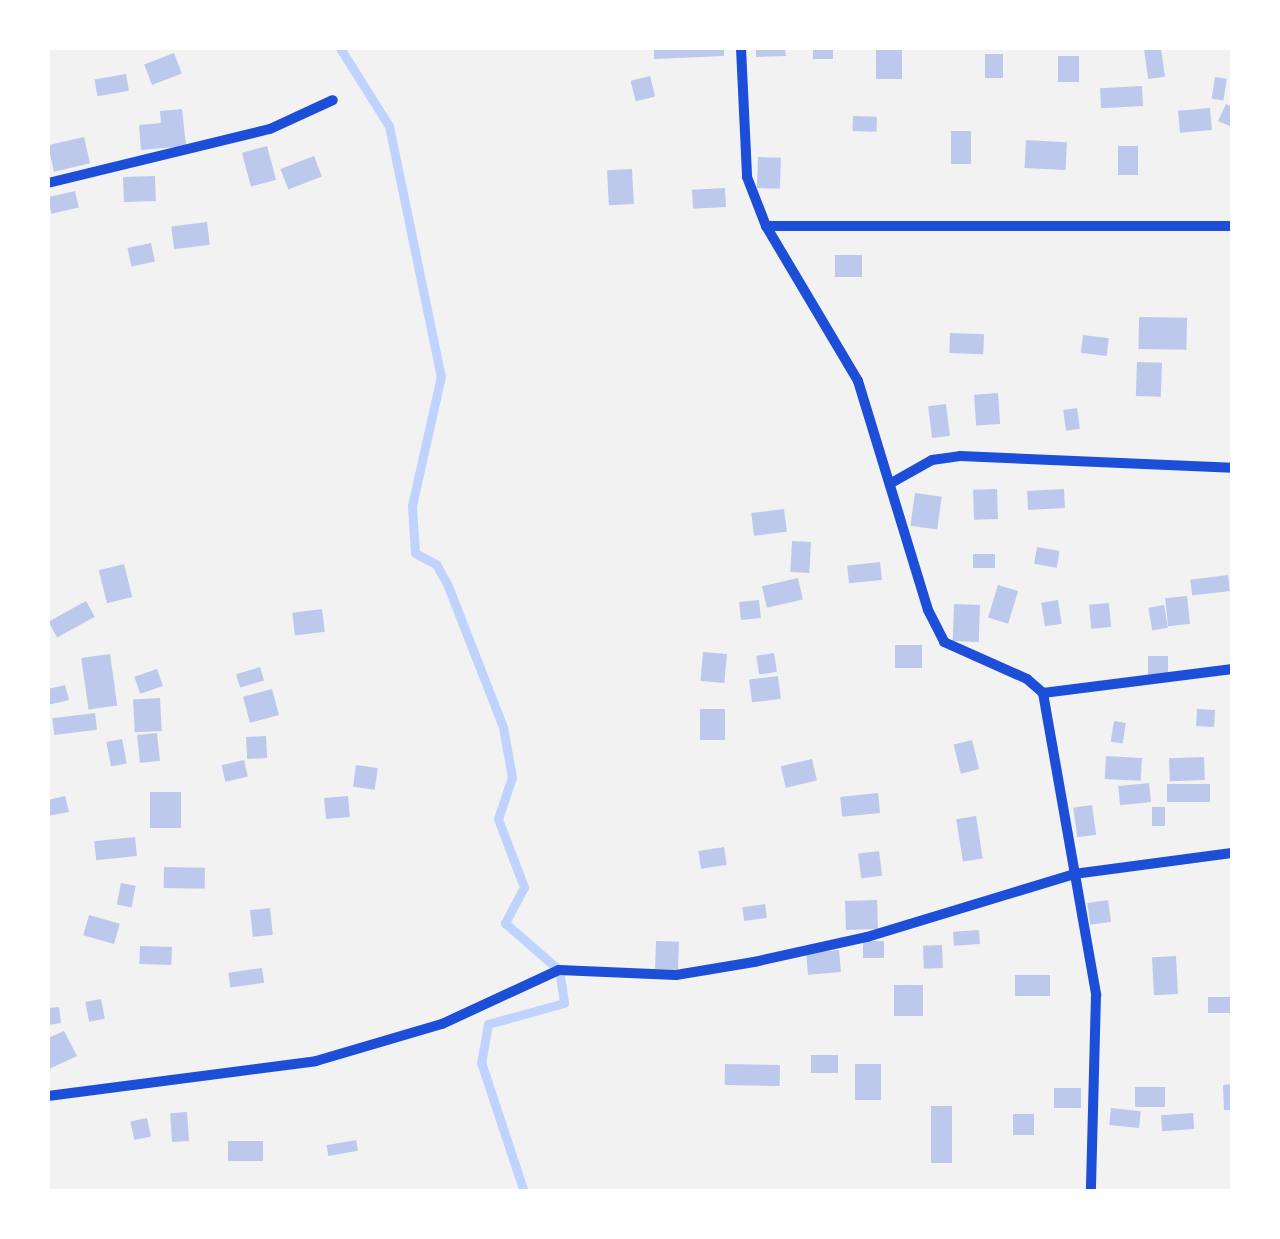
<!DOCTYPE html>
<html>
<head>
<meta charset="utf-8">
<style>
	body { margin:0 }
	#map { position:relative; width:1280px; height:1239px; overflow:hidden; background:#f2f2f2; font-family:"IBM Plex Sans",sans-serif }
	div>[style] { position:absolute }
	.stream>* { height:9px; margin:-4.5px; padding:0 4.5px; transform-origin:4.5px; border-radius:4.5px; background:#bfd3fe }
	.building>* { inset:0; background:#bdc9ec; transform-origin:0 0 }
	.minor>* { height:10px; margin:-5px; padding:0 5px; transform-origin:5px; border-radius:5px; background:#1d4ed8 }
	span { translate:-50% -50%; white-space:nowrap; text-align:center; line-height:1.15; -webkit-text-stroke:9px #fff; paint-order:stroke }
	.frame { position:absolute; inset:0; border:50px solid #fff; pointer-events:none }
</style>
</head>
<body>
<div id="map">
	<div class="stream">
		<i style="left:340px;top:48px;width:92px;rotate:57.9deg"></i>
		<i style="left:389px;top:126px;width:255px;rotate:78.3deg"></i>
		<i style="left:441px;top:376px;width:133px;rotate:102.6deg"></i>
		<i style="left:412px;top:506px;width:47px;rotate:86.3deg"></i>
		<i style="left:415px;top:553px;width:24px;rotate:28deg"></i>
		<i style="left:436px;top:564px;width:25px;rotate:61deg"></i>
		<i style="left:448px;top:586px;width:151px;rotate:68.7deg"></i>
		<i style="left:503px;top:727px;width:51px;rotate:79.8deg"></i>
		<i style="left:512px;top:777px;width:44px;rotate:108.4deg"></i>
		<i style="left:498px;top:819px;width:73px;rotate:69.1deg"></i>
		<i style="left:524px;top:887px;width:41px;rotate:117.8deg"></i>
		<i style="left:505px;top:923px;width:72px;rotate:41deg"></i>
		<i style="left:559px;top:970px;width:33px;rotate:81deg"></i>
		<i style="left:564px;top:1003px;width:79px;rotate:164.6deg"></i>
		<i style="left:488px;top:1024px;width:39px;rotate:100deg"></i>
		<i style="left:481px;top:1062px;width:137px;rotate:71.7deg"></i>
	</div>
	<div class="building">
		<i style="clip-path:polygon(654px 48px,724px 48px,724px 56px,654px 59px)"></i>
		<i style="clip-path:polygon(756px 48px,785px 48px,786px 56px,756px 57px)"></i>
		<i style="left:813px;top:48px;width:20px;height:11px"></i>
		<i style="left:876px;top:48px;width:26px;height:31px"></i>
		<i style="left:1161px;top:48px;width:29px;height:17px;rotate:82deg"></i>
		<i style="left:174px;top:53px;width:22px;height:32px;rotate:69deg"></i>
		<i style="left:985px;top:54px;width:18px;height:24px"></i>
		<i style="left:1058px;top:56px;width:21px;height:26px"></i>
		<i style="left:126px;top:74px;width:17px;height:32px;rotate:80deg"></i>
		<i style="left:650px;top:76px;width:21px;height:20px;rotate:76deg"></i>
		<i style="left:1215px;top:77px;width:12px;height:22px;rotate:9deg"></i>
		<i style="left:1142px;top:86px;width:20px;height:42px;rotate:87deg"></i>
		<i style="clip-path:polygon(1226px 104px,1232px 107px,1232px 127px,1218px 121px)"></i>
		<i style="left:1210px;top:108px;width:22px;height:32px;rotate:85deg"></i>
		<i style="clip-path:polygon(182px 109px,186px 146px,141px 150px,139px 125px,161px 123px,160px 111px)"></i>
		<i style="left:853px;top:116px;width:24px;height:15px;rotate:2deg"></i>
		<i style="left:951px;top:131px;width:20px;height:33px"></i>
		<i style="left:84px;top:137px;width:27px;height:37px;rotate:77deg"></i>
		<i style="left:1026px;top:140px;width:41px;height:28px;rotate:3deg"></i>
		<i style="left:267px;top:146px;width:35px;height:26px;rotate:75deg"></i>
		<i style="left:1138px;top:146px;width:29px;height:20px;rotate:90deg"></i>
		<i style="left:314px;top:156px;width:22px;height:36px;rotate:69deg"></i>
		<i style="left:758px;top:157px;width:23px;height:31px;rotate:2deg"></i>
		<i style="left:632px;top:169px;width:35px;height:25px;rotate:87deg"></i>
		<i style="left:155px;top:176px;width:25px;height:32px;rotate:88deg"></i>
		<i style="left:725px;top:188px;width:19px;height:33px;rotate:87deg"></i>
		<i style="left:75px;top:191px;width:17px;height:28px;rotate:77deg"></i>
		<i style="left:207px;top:222px;width:23px;height:36px;rotate:83deg"></i>
		<i style="left:151px;top:243px;width:19px;height:24px;rotate:78deg"></i>
		<i style="left:835px;top:255px;width:27px;height:22px"></i>
		<i style="left:1139px;top:317px;width:48px;height:32px;rotate:1deg"></i>
		<i style="left:950px;top:333px;width:34px;height:20px;rotate:2deg"></i>
		<i style="left:1083px;top:335px;width:26px;height:18px;rotate:7deg"></i>
		<i style="left:1137px;top:362px;width:25px;height:34px;rotate:2deg"></i>
		<i style="left:998px;top:393px;width:31px;height:24px;rotate:86deg"></i>
		<i style="left:946px;top:404px;width:32px;height:18px;rotate:83deg"></i>
		<i style="left:1077px;top:408px;width:21px;height:14px;rotate:82deg"></i>
		<i style="left:997px;top:489px;width:30px;height:24px;rotate:88deg"></i>
		<i style="left:1064px;top:489px;width:19px;height:37px;rotate:87deg"></i>
		<i style="left:915px;top:493px;width:27px;height:33px;rotate:8deg"></i>
		<i style="left:784px;top:509px;width:23px;height:33px;rotate:83deg"></i>
		<i style="left:792px;top:541px;width:19px;height:31px;rotate:3deg"></i>
		<i style="left:1037px;top:547px;width:23px;height:17px;rotate:10deg"></i>
		<i style="left:973px;top:554px;width:22px;height:14px"></i>
		<i style="left:880px;top:562px;width:18px;height:33px;rotate:84deg"></i>
		<i style="left:124px;top:564px;width:34px;height:26px;rotate:76deg"></i>
		<i style="left:1228px;top:575px;width:16px;height:38px;rotate:83deg"></i>
		<i style="left:798px;top:578px;width:22px;height:37px;rotate:77deg"></i>
		<i style="left:998px;top:585px;width:21px;height:34px;rotate:17deg"></i>
		<i style="left:1187px;top:596px;width:28px;height:22px;rotate:84deg"></i>
		<i style="left:759px;top:600px;width:18px;height:20px;rotate:84deg"></i>
		<i style="left:1058px;top:600px;width:24px;height:17px;rotate:81deg"></i>
		<i style="left:86px;top:601px;width:18px;height:43px;rotate:61deg"></i>
		<i style="left:1109px;top:603px;width:24px;height:20px;rotate:85deg"></i>
		<i style="left:954px;top:604px;width:26px;height:37px;rotate:2deg"></i>
		<i style="left:1164px;top:605px;width:23px;height:16px;rotate:80deg"></i>
		<i style="left:322px;top:609px;width:23px;height:30px;rotate:83deg"></i>
		<i style="left:895px;top:645px;width:27px;height:23px"></i>
		<i style="left:703px;top:652px;width:24px;height:29px;rotate:5deg"></i>
		<i style="left:774px;top:653px;width:19px;height:18px;rotate:81deg"></i>
		<i style="left:110px;top:654px;width:52px;height:29px;rotate:82deg"></i>
		<i style="left:1148px;top:656px;width:20px;height:20px"></i>
		<i style="left:260px;top:667px;width:14px;height:25px;rotate:73deg"></i>
		<i style="left:157px;top:669px;width:18px;height:24px;rotate:71deg"></i>
		<i style="left:778px;top:676px;width:23px;height:29px;rotate:83deg"></i>
		<i style="clip-path:polygon(65px 685px,69px 700px,48px 705px,48px 689px)"></i>
		<i style="left:272px;top:689px;width:27px;height:30px;rotate:75deg"></i>
		<i style="left:160px;top:698px;width:33px;height:27px;rotate:87deg"></i>
		<i style="left:700px;top:709px;width:25px;height:31px"></i>
		<i style="left:1197px;top:709px;width:18px;height:17px;rotate:3deg"></i>
		<i style="left:95px;top:713px;width:17px;height:43px;rotate:83deg"></i>
		<i style="left:1114px;top:721px;width:12px;height:21px;rotate:9deg"></i>
		<i style="left:157px;top:733px;width:28px;height:20px;rotate:84deg"></i>
		<i style="left:266px;top:736px;width:22px;height:20px;rotate:87deg"></i>
		<i style="left:122px;top:739px;width:25px;height:16px;rotate:79deg"></i>
		<i style="left:972px;top:740px;width:30px;height:19px;rotate:76deg"></i>
		<i style="left:1106px;top:756px;width:36px;height:23px;rotate:3deg"></i>
		<i style="left:1204px;top:757px;width:23px;height:35px;rotate:88deg"></i>
		<i style="left:812px;top:759px;width:22px;height:32px;rotate:77deg"></i>
		<i style="left:244px;top:760px;width:17px;height:23px;rotate:77deg"></i>
		<i style="left:356px;top:765px;width:22px;height:22px;rotate:8deg"></i>
		<i style="left:1149px;top:783px;width:19px;height:31px;rotate:84deg"></i>
		<i style="left:1167px;top:784px;width:43px;height:18px"></i>
		<i style="left:150px;top:792px;width:31px;height:36px"></i>
		<i style="left:878px;top:793px;width:20px;height:38px;rotate:84deg"></i>
		<i style="clip-path:polygon(65px 796px,69px 812px,48px 816px,48px 800px)"></i>
		<i style="left:348px;top:796px;width:21px;height:24px;rotate:85deg"></i>
		<i style="left:1092px;top:805px;width:30px;height:19px;rotate:82deg"></i>
		<i style="left:1152px;top:807px;width:13px;height:19px"></i>
		<i style="left:976px;top:816px;width:43px;height:20px;rotate:81deg"></i>
		<i style="left:135px;top:837px;width:19px;height:41px;rotate:84deg"></i>
		<i style="left:724px;top:847px;width:18px;height:26px;rotate:81deg"></i>
		<i style="left:879px;top:851px;width:25px;height:21px;rotate:83deg"></i>
		<i style="left:164px;top:867px;width:41px;height:21px;rotate:1deg"></i>
		<i style="left:121px;top:883px;width:15px;height:22px;rotate:11deg"></i>
		<i style="left:877px;top:900px;width:29px;height:32px;rotate:88deg"></i>
		<i style="left:1108px;top:900px;width:22px;height:21px;rotate:82deg"></i>
		<i style="left:765px;top:904px;width:14px;height:23px;rotate:82deg"></i>
		<i style="left:270px;top:908px;width:27px;height:20px;rotate:84deg"></i>
		<i style="left:89px;top:915px;width:32px;height:21px;rotate:16deg"></i>
		<i style="left:979px;top:930px;width:14px;height:26px;rotate:86deg"></i>
		<i style="left:656px;top:941px;width:23px;height:28px;rotate:2deg"></i>
		<i style="left:884px;top:941px;width:17px;height:21px;rotate:90deg"></i>
		<i style="left:942px;top:945px;width:23px;height:19px;rotate:88deg"></i>
		<i style="left:140px;top:946px;width:32px;height:18px;rotate:2deg"></i>
		<i style="left:839px;top:950px;width:22px;height:33px;rotate:85deg"></i>
		<i style="left:1176px;top:956px;width:38px;height:24px;rotate:87deg"></i>
		<i style="left:262px;top:968px;width:15px;height:34px;rotate:82deg"></i>
		<i style="left:1015px;top:975px;width:35px;height:21px"></i>
		<i style="left:894px;top:985px;width:29px;height:31px"></i>
		<i style="left:1232px;top:997px;width:16px;height:24px;rotate:90deg"></i>
		<i style="left:101px;top:999px;width:20px;height:16px;rotate:79deg"></i>
		<i style="clip-path:polygon(59px 1007px,61px 1023px,48px 1025px,48px 1008px)"></i>
		<i style="clip-path:polygon(64px 1031px,77px 1056px,49px 1069px,48px 1038px)"></i>
		<i style="left:811px;top:1055px;width:27px;height:18px"></i>
		<i style="left:725px;top:1064px;width:55px;height:21px;rotate:1deg"></i>
		<i style="left:855px;top:1064px;width:26px;height:36px"></i>
		<i style="clip-path:polygon(1232px 1084px,1232px 1110px,1224px 1110px,1223px 1085px)"></i>
		<i style="left:1135px;top:1087px;width:30px;height:20px"></i>
		<i style="left:1081px;top:1088px;width:20px;height:27px;rotate:90deg"></i>
		<i style="left:931px;top:1106px;width:21px;height:57px"></i>
		<i style="left:1111px;top:1108px;width:30px;height:17px;rotate:6deg"></i>
		<i style="left:187px;top:1112px;width:29px;height:17px;rotate:86deg"></i>
		<i style="left:1193px;top:1113px;width:16px;height:32px;rotate:86deg"></i>
		<i style="left:1013px;top:1114px;width:21px;height:21px"></i>
		<i style="left:147px;top:1118px;width:19px;height:17px;rotate:78deg"></i>
		<i style="left:356px;top:1140px;width:11px;height:30px;rotate:80deg"></i>
		<i style="left:263px;top:1141px;width:20px;height:35px;rotate:90deg"></i>
	</div>
	<div class="minor">
		<i style="left:741px;top:48px;width:129px;rotate:87.3deg"></i>
		<i style="left:747px;top:177px;width:53px;rotate:68.8deg"></i>
		<i style="left:766px;top:226px;width:180px;rotate:59.3deg"></i>
		<i style="left:858px;top:381px;width:239px;rotate:73deg"></i>
		<i style="left:928px;top:610px;width:36px;rotate:63deg"></i>
		<i style="left:944px;top:642px;width:91px;rotate:24deg"></i>
		<i style="left:1027px;top:679px;width:21px;rotate:41deg"></i>
		<i style="left:1043px;top:693px;width:307px;rotate:80deg"></i>
		<i style="left:1096px;top:995px;width:197px;rotate:91.5deg"></i>
		<i style="left:48px;top:183px;width:228px;rotate:-13.7deg"></i>
		<i style="left:270px;top:129px;width:69px;rotate:-24.7deg"></i>
		<i style="left:766px;top:226px;width:466px"></i>
		<i style="left:893px;top:482px;width:45px;rotate:-29.4deg"></i>
		<i style="left:932px;top:460px;width:28px;rotate:-8deg"></i>
		<i style="left:960px;top:456px;width:272px;rotate:2.5deg"></i>
		<i style="left:1043px;top:693px;width:191px;rotate:-7.2deg"></i>
		<i style="left:48px;top:1096px;width:270px;rotate:-7.4deg"></i>
		<i style="left:316px;top:1061px;width:131px;rotate:-16.4deg"></i>
		<i style="left:442px;top:1024px;width:129px;rotate:-24.8deg"></i>
		<i style="left:559px;top:970px;width:117px;rotate:2.4deg"></i>
		<i style="left:676px;top:975px;width:79px;rotate:-9.5deg"></i>
		<i style="left:754px;top:962px;width:116px;rotate:-12.5deg"></i>
		<i style="left:867px;top:937px;width:216px;rotate:-16.9deg"></i>
		<i style="left:1074px;top:874px;width:159px;rotate:-7.6deg"></i>
	</div>
	<div class="frame"></div>
</div>
</body>
</html>
